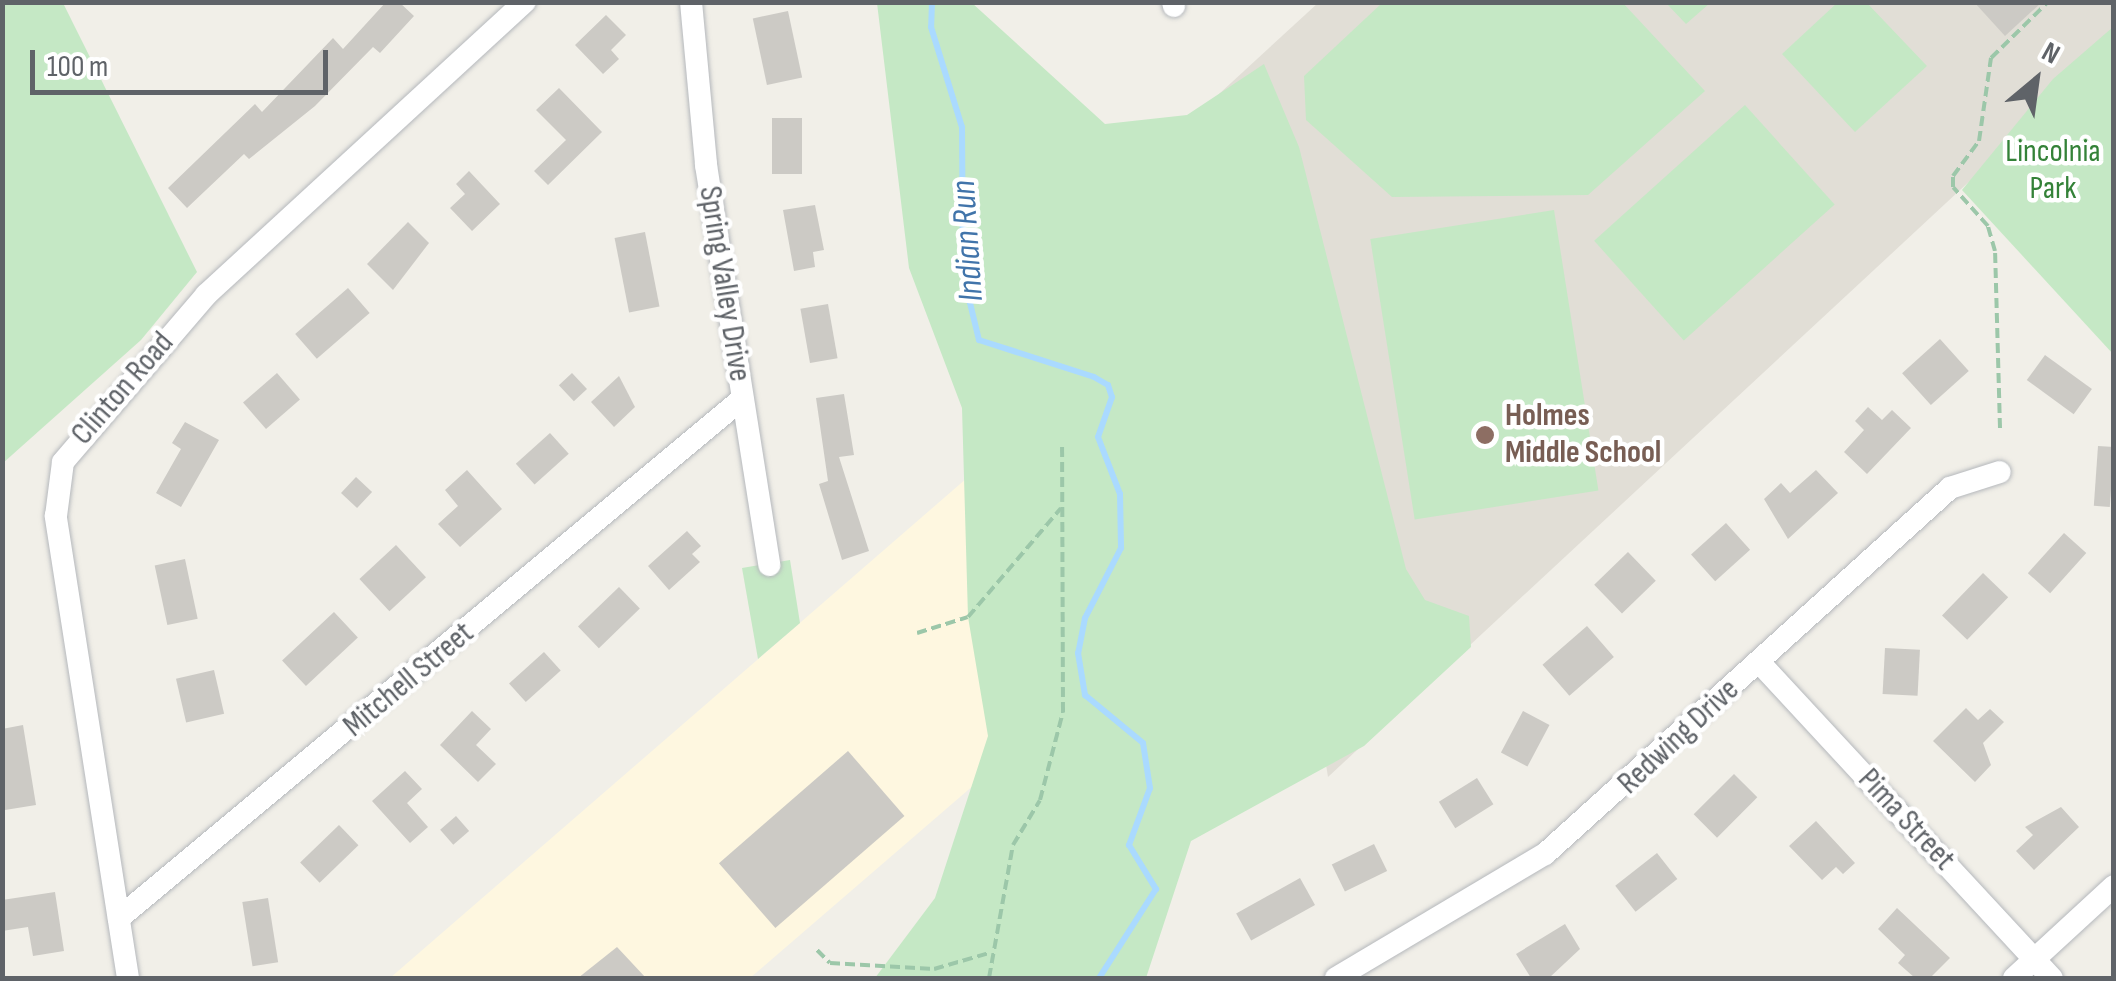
<!DOCTYPE html>
<html>
<head>
<meta charset="utf-8">
<style>
	body { margin:0 }
	#map { position:relative; width:2116px; height:981px; overflow:hidden; background:#f1efe8; font-family:"Sofia Sans Condensed",sans-serif }
	div>[style] { position:absolute }
	.commercial>* { inset:0; background:#fef7e0 }
	.education>* { inset:0; background:#e1ded6 }
	.green>* { inset:0; background:#c5e8c5; transform-origin:0 0 }
	.stream>* { height:6px; margin:-3px; padding:0 3px; transform-origin:3px; border-radius:3px; background:#aadaff }
	.building>* { inset:0; background:#cccac5; transform-origin:0 0 }
	.path>* { height:4px; margin-top:-2px; transform-origin:0; background:repeating-linear-gradient(90deg,#9cc7a9 0 10px,transparent 0 15px) }
	.roads { filter:drop-shadow(0 0 2px #b5b8bc) drop-shadow(0 0 2px #b5b8bc) }
	.street>* { height:22px; margin:-11px; padding:0 11px; transform-origin:11px; border-radius:11px; background:#fff }
	.dots>* { width:28px; height:28px; translate:-50% -50%; box-sizing:border-box; border:5px solid #fff; border-radius:50% }
	span { translate:-50% -50%; white-space:nowrap; text-align:center; line-height:1.15; -webkit-text-stroke:9px #fff; paint-order:stroke }
	.park-label { font-size:32px; color:#348238 }
	.street-label { font-size:32px; color:#5f6368 }
	.education-label { font-size:32px; color:#785e54; font-weight:700 }
	.left { translate:0 -50%; text-align:left }
	.water-label { font-size:35px; color:#4174aa; font-style:italic }
	.frame { position:absolute; inset:0; border:5px solid #5f6368; pointer-events:none }
	.north { position:absolute; left:1986px; top:30px; width:100px; height:100px; -webkit-text-stroke:8px #fff; paint-order:stroke; rotate:29deg; font-size:28px; font-weight:700; line-height:40px; text-align:center; color:#5f6368 }
	.north::after { content:''; display:block; margin:auto; width:35px; height:45px; background:#5f6368; clip-path:polygon(50% 0,100% 100%,50% 72%,0 100%) }
	.scale { position:absolute; left:30px; top:50px; width:298px; height:45px; box-sizing:border-box; border:5px solid #5f6368; border-top:0; padding-left:12px; font-size:30px; line-height:35px; white-space:nowrap; color:#5f6368; -webkit-text-stroke:8px #fff; paint-order:stroke }
</style>
</head>
<body>
<div id="map">
	<div class="commercial">
		<i style="clip-path:polygon(997px 452px,1018px 747px,750px 978px,390px 978px)"></i>
	</div>
	<div class="education">
		<i style="clip-path:polygon(1318px 3px,2113px 3px,2113px 48px,1328px 777px,1219px 94px)"></i>
	</div>
	<div class="green">
		<i style="clip-path:polygon(3px 2px,63px 3px,197px 272px,141px 340px,3px 463px)"></i>
		<i style="clip-path:polygon(1622px 2px,1705px 91px,1588px 195px,1392px 197px,1306px 120px,1304px 76px,1382px 3px)"></i>
		<i style="clip-path:polygon(877px 3px,972px 3px,1105px 124px,1187px 115px,1264px 64px,1299px 147px,1406px 569px,1425px 600px,1469px 616px,1471px 647px,1364px 746px,1191px 841px,1146px 978px,875px 978px,935px 898px,988px 736px,968px 617px,962px 408px,909px 268px)"></i>
		<i style="clip-path:polygon(1666px 3px,1710px 3px,1686px 24px)"></i>
		<i style="clip-path:polygon(1837px 3px,1867px 3px,1927px 66px,1855px 132px,1782px 54px)"></i>
		<i style="clip-path:polygon(2113px 27px,2113px 354px,1962px 190px,2053px 79px)"></i>
		<i style="left:1745px;top:105px;width:134px;height:203px;rotate:48deg"></i>
		<i style="left:1554px;top:210px;width:284px;height:186px;rotate:81deg"></i>
		<i style="clip-path:polygon(790px 560px,800px 623px,758px 659px,742px 568px)"></i>
	</div>
	<div class="stream">
		<i style="left:932px;top:2px;width:25px;rotate:92deg"></i>
		<i style="left:931px;top:27px;width:105px;rotate:72.8deg"></i>
		<i style="left:962px;top:127px;width:147px;rotate:89.6deg"></i>
		<i style="left:963px;top:274px;width:68px;rotate:76.4deg"></i>
		<i style="left:979px;top:340px;width:121px;rotate:17.8deg"></i>
		<i style="left:1094px;top:377px;width:16px;rotate:30deg"></i>
		<i style="left:1108px;top:385px;width:13px;rotate:72deg"></i>
		<i style="left:1112px;top:397px;width:42px;rotate:109.3deg"></i>
		<i style="left:1098px;top:437px;width:61px;rotate:68.9deg"></i>
		<i style="left:1120px;top:494px;width:54px;rotate:88.9deg"></i>
		<i style="left:1121px;top:548px;width:79px;rotate:117.2deg"></i>
		<i style="left:1085px;top:618px;width:36px;rotate:101deg"></i>
		<i style="left:1078px;top:653px;width:43px;rotate:80.5deg"></i>
		<i style="left:1085px;top:695px;width:75px;rotate:39.6deg"></i>
		<i style="left:1143px;top:743px;width:46px;rotate:81.2deg"></i>
		<i style="left:1150px;top:788px;width:61px;rotate:110.2deg"></i>
		<i style="left:1129px;top:845px;width:52px;rotate:58.5deg"></i>
		<i style="left:1156px;top:889px;width:106px;rotate:122.6deg"></i>
	</div>
	<div class="building">
		<i style="clip-path:polygon(386px 2px,399px 2px,414px 16px,380px 53px,373px 47px,315px 106px,249px 159px,244px 154px,187px 208px,168px 188px,255px 104px,262px 112px,333px 38px,343px 49px)"></i>
		<i style="clip-path:polygon(1974px 2px,2042px 2px,2005px 36px)"></i>
		<i style="left:788px;top:11px;width:68px;height:36px;rotate:78deg"></i>
		<i style="clip-path:polygon(606px 15px,626px 35px,611px 50px,619px 59px,603px 74px,575px 45px)"></i>
		<i style="clip-path:polygon(559px 88px,602px 132px,548px 185px,534px 171px,566px 140px,536px 110px)"></i>
		<i style="left:772px;top:118px;width:30px;height:56px"></i>
		<i style="clip-path:polygon(469px 171px,500px 204px,472px 231px,450px 208px,465px 194px,456px 184px)"></i>
		<i style="clip-path:polygon(815px 205px,824px 250px,813px 252px,815px 267px,794px 271px,783px 210px)"></i>
		<i style="clip-path:polygon(408px 222px,429px 243px,393px 290px,367px 264px)"></i>
		<i style="left:645px;top:232px;width:76px;height:31px;rotate:79deg"></i>
		<i style="left:348px;top:288px;width:33px;height:70px;rotate:49deg"></i>
		<i style="left:828px;top:304px;width:55px;height:28px;rotate:80deg"></i>
		<i style="left:1940px;top:339px;width:43px;height:51px;rotate:48deg"></i>
		<i style="left:2045px;top:355px;width:58px;height:31px;rotate:36deg"></i>
		<i style="left:277px;top:373px;width:35px;height:45px;rotate:49deg"></i>
		<i style="left:572px;top:373px;width:22px;height:18px;rotate:47deg"></i>
		<i style="clip-path:polygon(619px 376px,635px 407px,614px 427px,591px 402px)"></i>
		<i style="clip-path:polygon(844px 394px,854px 455px,839px 457px,869px 551px,842px 560px,819px 484px,828px 481px,816px 398px)"></i>
		<i style="clip-path:polygon(1868px 407px,1882px 420px,1892px 410px,1911px 428px,1867px 474px,1844px 452px,1864px 430px,1855px 421px)"></i>
		<i style="clip-path:polygon(185px 422px,219px 440px,181px 507px,156px 493px,181px 449px,172px 443px)"></i>
		<i style="left:550px;top:433px;width:28px;height:46px;rotate:48deg"></i>
		<i style="left:2098px;top:446px;width:16px;height:60px;rotate:4deg"></i>
		<i style="clip-path:polygon(467px 470px,502px 509px,460px 547px,438px 524px,458px 506px,445px 490px)"></i>
		<i style="clip-path:polygon(1816px 470px,1838px 493px,1788px 539px,1764px 499px,1781px 483px,1790px 493px)"></i>
		<i style="left:356px;top:477px;width:22px;height:22px;rotate:43deg"></i>
		<i style="left:1726px;top:523px;width:36px;height:47px;rotate:48deg"></i>
		<i style="clip-path:polygon(687px 531px,701px 546px,692px 554px,700px 562px,669px 590px,648px 566px)"></i>
		<i style="left:2064px;top:533px;width:30px;height:54px;rotate:42deg"></i>
		<i style="left:396px;top:545px;width:44px;height:50px;rotate:47deg"></i>
		<i style="left:1628px;top:552px;width:40px;height:47px;rotate:46deg"></i>
		<i style="left:185px;top:559px;width:61px;height:31px;rotate:78deg"></i>
		<i style="left:1983px;top:573px;width:35px;height:59px;rotate:44deg"></i>
		<i style="left:619px;top:587px;width:30px;height:57px;rotate:46deg"></i>
		<i style="left:334px;top:612px;width:35px;height:71px;rotate:47deg"></i>
		<i style="left:1587px;top:626px;width:41px;height:59px;rotate:49deg"></i>
		<i style="left:1885px;top:648px;width:35px;height:46px;rotate:3deg"></i>
		<i style="left:544px;top:652px;width:25px;height:47px;rotate:48deg"></i>
		<i style="left:214px;top:670px;width:45px;height:39px;rotate:77deg"></i>
		<i style="clip-path:polygon(1966px 708px,1978px 720px,1990px 709px,2004px 722px,1983px 743px,1991px 765px,1975px 782px,1933px 741px)"></i>
		<i style="clip-path:polygon(472px 711px,491px 729px,476px 745px,496px 764px,478px 782px,440px 745px)"></i>
		<i style="left:1523px;top:711px;width:30px;height:47px;rotate:28deg"></i>
		<i style="clip-path:polygon(23px 725px,36px 805px,5px 810px,2px 729px)"></i>
		<i style="left:848px;top:751px;width:86px;height:171px;rotate:49deg"></i>
		<i style="clip-path:polygon(405px 771px,422px 789px,407px 803px,428px 827px,410px 843px,372px 801px)"></i>
		<i style="left:1734px;top:774px;width:33px;height:57px;rotate:45deg"></i>
		<i style="left:1477px;top:778px;width:31px;height:45px;rotate:58deg"></i>
		<i style="clip-path:polygon(2061px 807px,2079px 827px,2034px 870px,2016px 851px,2033px 835px,2025px 827px)"></i>
		<i style="left:456px;top:816px;width:20px;height:21px;rotate:49deg"></i>
		<i style="clip-path:polygon(1816px 821px,1855px 863px,1843px 874px,1836px 867px,1822px 880px,1789px 846px)"></i>
		<i style="left:339px;top:825px;width:28px;height:54px;rotate:46deg"></i>
		<i style="left:1374px;top:844px;width:30px;height:47px;rotate:64deg"></i>
		<i style="left:1657px;top:853px;width:33px;height:53px;rotate:52deg"></i>
		<i style="left:1300px;top:878px;width:31px;height:73px;rotate:61deg"></i>
		<i style="clip-path:polygon(55px 892px,64px 951px,33px 956px,28px 927px,2px 931px,2px 900px)"></i>
		<i style="left:268px;top:898px;width:65px;height:26px;rotate:81deg"></i>
		<i style="clip-path:polygon(1897px 908px,1950px 958px,1930px 978px,1915px 978px,1898px 963px,1905px 955px,1878px 929px)"></i>
		<i style="clip-path:polygon(1565px 924px,1580px 949px,1549px 978px,1531px 978px,1516px 954px)"></i>
		<i style="clip-path:polygon(617px 947px,646px 978px,578px 978px)"></i>
	</div>
	<div class="path">
		<i style="left:2000px;top:428px;width:177px;rotate:-91.6deg"></i>
		<i style="left:1995px;top:251px;width:26px;rotate:-106deg"></i>
		<i style="left:1988px;top:226px;width:52px;rotate:-131.9deg"></i>
		<i style="left:1953px;top:187px;width:11px;rotate:-90deg"></i>
		<i style="left:1953px;top:176px;width:44px;rotate:-53.4deg"></i>
		<i style="left:1979px;top:141px;width:84px;rotate:-81.8deg"></i>
		<i style="left:1991px;top:58px;width:80px;rotate:-44.5deg"></i>
		<i style="left:917px;top:633px;width:53px;rotate:-17.4deg"></i>
		<i style="left:968px;top:617px;width:143px;rotate:-49.5deg"></i>
		<i style="left:817px;top:950px;width:18px;rotate:45deg"></i>
		<i style="left:830px;top:963px;width:104px;rotate:3.3deg"></i>
		<i style="left:934px;top:969px;width:57px;rotate:-16.2deg"></i>
		<i style="left:989px;top:978px;width:135px;rotate:-79.8deg"></i>
		<i style="left:1013px;top:845px;width:52px;rotate:-59deg"></i>
		<i style="left:1040px;top:800px;width:91px;rotate:-75.4deg"></i>
		<i style="left:1063px;top:712px;width:266px;rotate:-90.2deg"></i>
	</div>
	<div class="roads">
		<div class="street">
			<i style="left:691px;top:2px;width:164px;rotate:84.7deg"></i>
			<i style="left:706px;top:165px;width:405px;rotate:81deg"></i>
			<i style="left:1173px;top:2px;width:4px;rotate:76deg"></i>
			<i style="left:1759px;top:662px;width:431px;rotate:47.2deg"></i>
			<i style="left:119px;top:918px;width:811px;rotate:-39.8deg"></i>
			<i style="left:128px;top:978px;width:468px;rotate:-98.9deg"></i>
			<i style="left:56px;top:516px;width:54px;rotate:-82.6deg"></i>
			<i style="left:63px;top:462px;width:220px;rotate:-49.4deg"></i>
			<i style="left:206px;top:295px;width:433px;rotate:-42.6deg"></i>
			<i style="left:1336px;top:978px;width:243px;rotate:-30.7deg"></i>
			<i style="left:1545px;top:854px;width:546px;rotate:-42.1deg"></i>
			<i style="left:1950px;top:488px;width:52px;rotate:-17.7deg"></i>
			<i style="left:2014px;top:978px;width:136px;rotate:-42.6deg"></i>
		</div>
	</div>
	<div class="dots">
		<i style="left:1485px;top:435px;background:#8d6e63"></i>
	</div>
	<div class="park-label">
		<span style="left:2053px;top:171px">Lincolnia<br>Park</span>
	</div>
	<div class="street-label">
		<span style="left:724px;top:284px;rotate:81deg">Spring Valley Drive</span>
		<span style="left:123px;top:389px;rotate:-49deg">Clinton Road</span>
		<span style="left:409px;top:680px;rotate:-40deg">Mitchell Street</span>
		<span style="left:1679px;top:737px;rotate:-43deg">Redwing Drive</span>
		<span style="left:1906px;top:820px;rotate:47deg">Pima Street</span>
	</div>
	<div class="education-label">
		<span class="left" style="left:1505px;top:435px">Holmes<br>Middle School</span>
	</div>
	<div class="water-label">
		<span style="left:968px;top:241px;rotate:-94deg">Indian Run</span>
	</div>
	<div class="frame"></div>
	<div class="north">N</div>
	<div class="scale">100 m</div>
</div>
</body>
</html>
